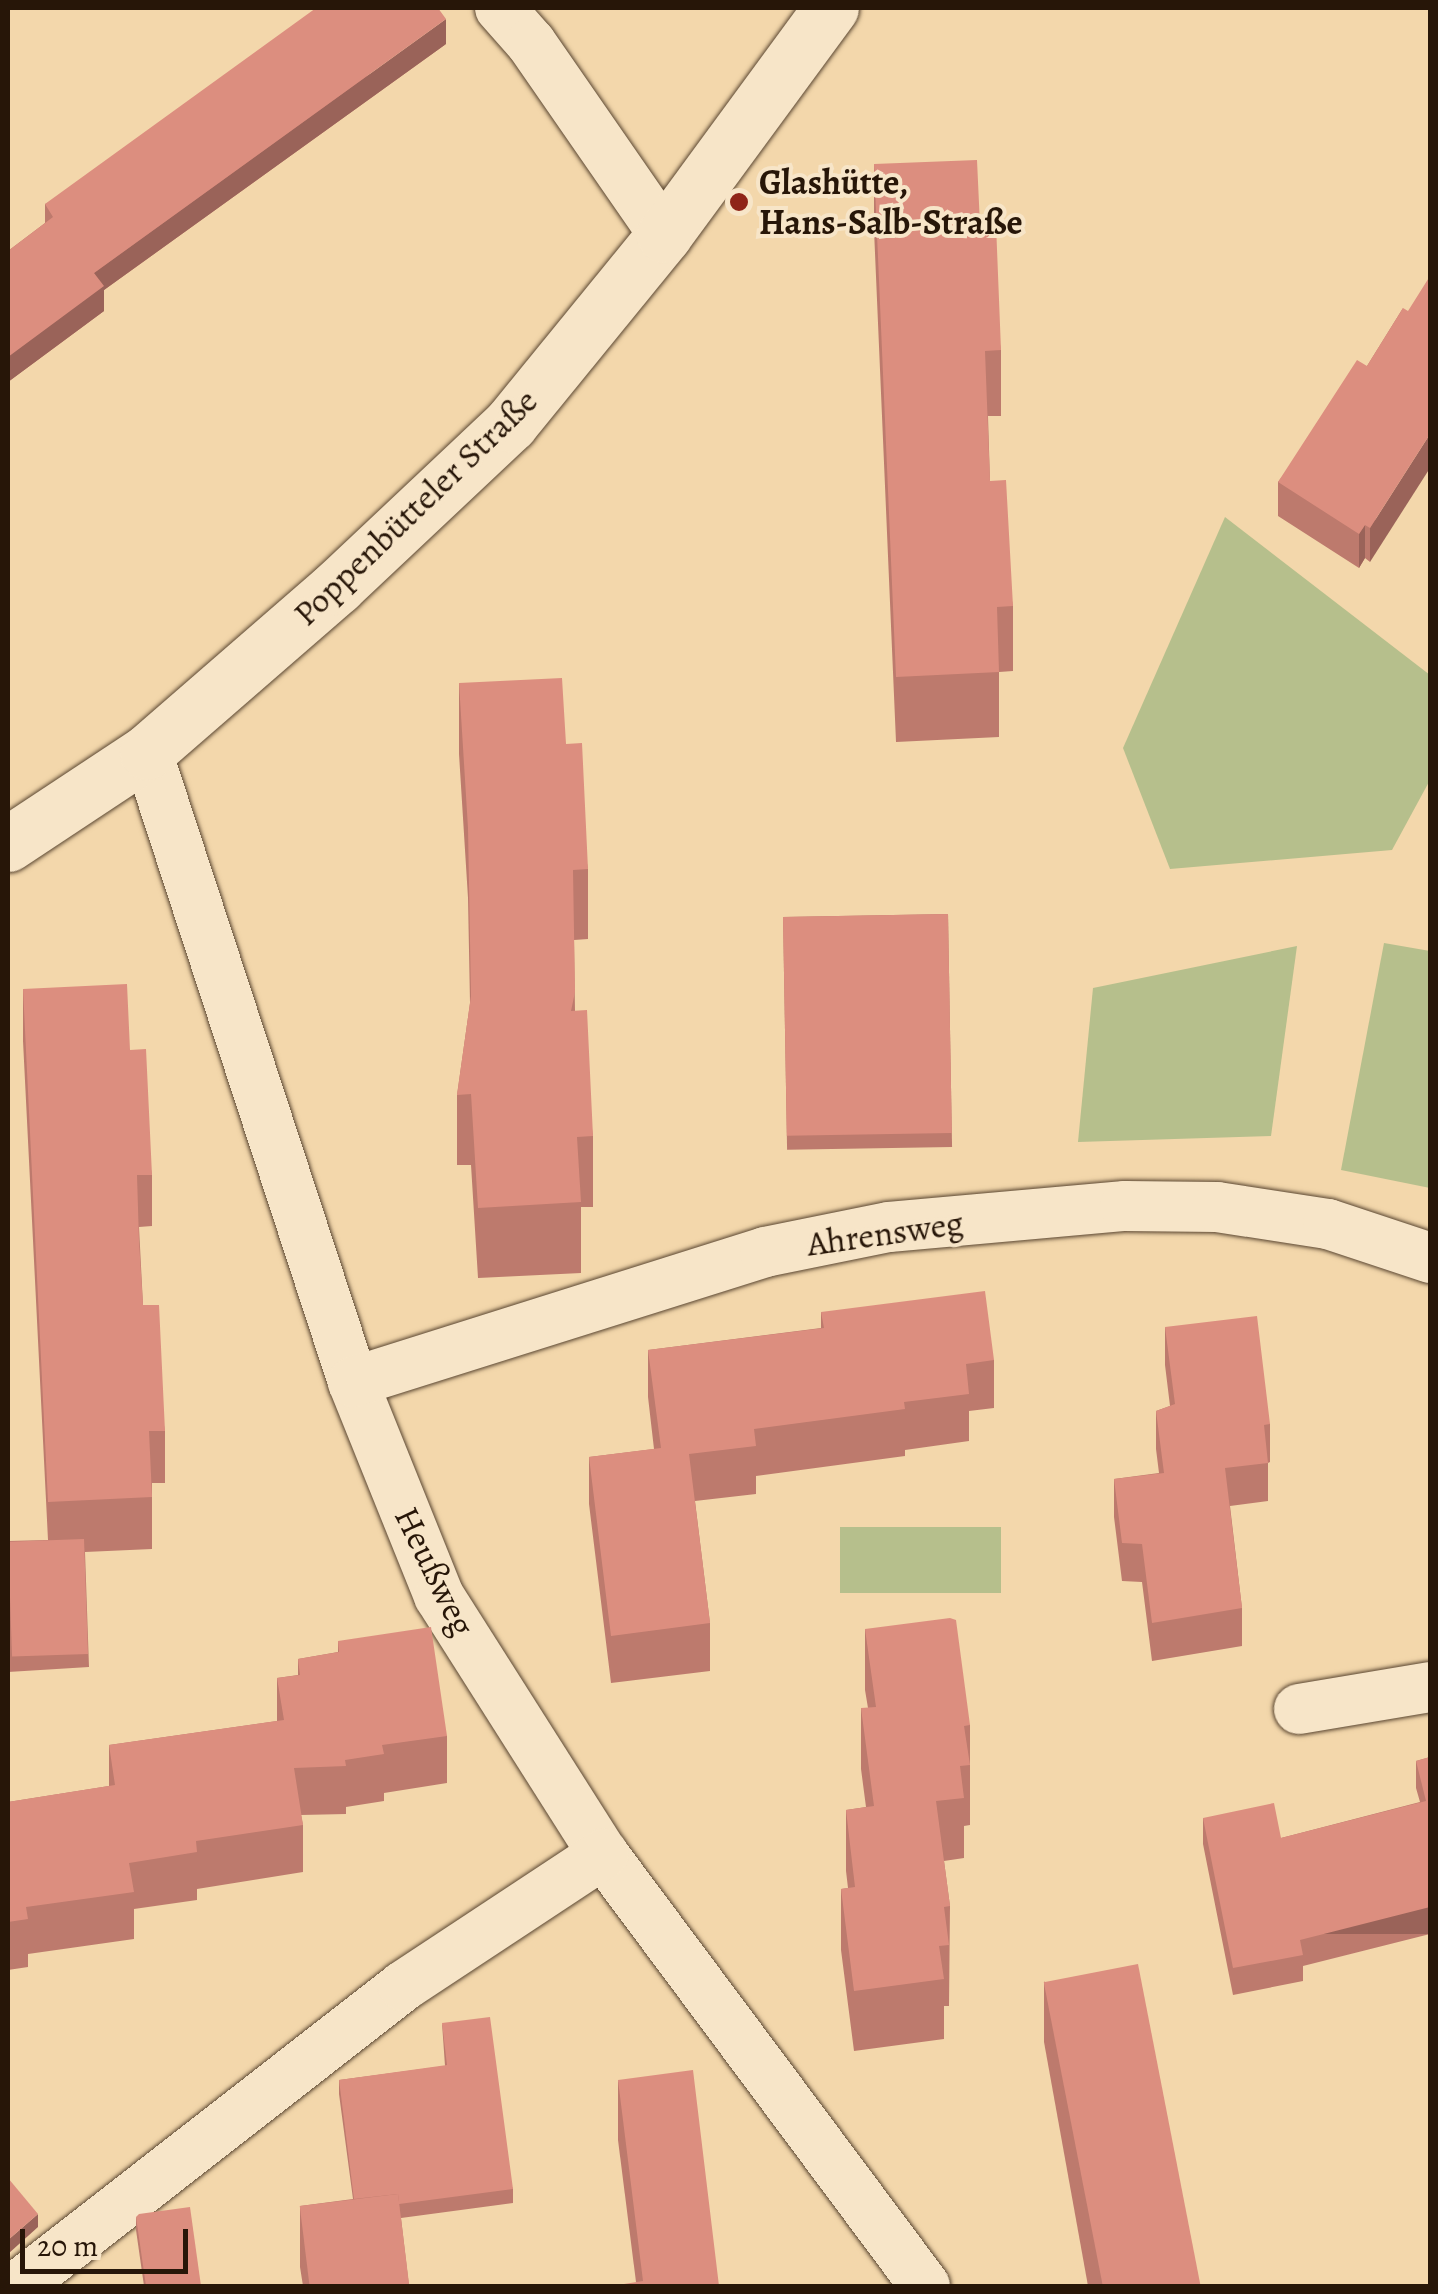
<!DOCTYPE html>
<html>
<head>
<meta charset="utf-8">
<style>
	body { margin:0 }
	#map { position:relative; width:1438px; height:2294px; overflow:hidden; background:#f3d7ab; font-family:Alegreya,serif }
	div>[style] { position:absolute }
	.green>* { inset:0; background:#b6bf8c; transform-origin:0 0 }
	.roads { filter:drop-shadow(0 0 2px #5a4631) drop-shadow(0 0 2px #5a4631) }
	.minor>* { height:50px; margin:-25px; padding:0 25px; transform-origin:25px; border-radius:25px; background:#f7e5c8 }
	.secondary>* { height:55px; margin:-27.5px; padding:0 27.5px; transform-origin:27.5px; border-radius:27.5px; background:#f7e5c8 }
	.wall>* { inset:0; background:#bd7a6d; transform-origin:0 0 }
	.shaded-wall>* { inset:0; background:#9a6359; transform-origin:0 0 }
	.building>* { inset:0; background:#dc8e7f; transform-origin:0 0 }
	.dots>* { width:28px; height:28px; translate:-50% -50%; box-sizing:border-box; border:5px solid #f7e5c8; border-radius:50% }
	span { translate:-50% -50%; white-space:nowrap; text-align:center; line-height:1.15; -webkit-text-stroke:8px #f7e5c8; paint-order:stroke }
	.poi-label { font-size:35px; color:#271608; font-weight:700 }
	.left { translate:0 -50%; text-align:left }
	.street-label { font-size:35px; color:#271608 }
	.frame { position:absolute; inset:0; border:10px solid #271608; pointer-events:none }
	.scale { position:absolute; left:20px; top:2229px; width:168px; height:45px; box-sizing:border-box; border:5px solid #271608; border-top:0; padding-left:12px; font-size:30px; line-height:35px; white-space:nowrap; color:#271608; -webkit-text-stroke:8px #f7e5c8; paint-order:stroke }
</style>
</head>
<body>
<div id="map">
	<div class="green">
		<i style="clip-path:polygon(1225px 517px,1430px 675px,1430px 780px,1392px 850px,1170px 869px,1123px 748px)"></i>
		<i style="clip-path:polygon(1384px 943px,1430px 951px,1430px 1188px,1341px 1170px)"></i>
		<i style="clip-path:polygon(1297px 946px,1271px 1136px,1078px 1142px,1093px 988px)"></i>
		<i style="left:1001px;top:1527px;width:66px;height:161px;rotate:90deg"></i>
	</div>
	<div class="roads">
		<div class="minor">
			<i style="left:500px;top:8px;width:47px;rotate:48.5deg"></i>
			<i style="left:531px;top:43px;width:234px;rotate:55.3deg"></i>
			<i style="left:147px;top:752px;width:663px;rotate:71.89deg"></i>
			<i style="left:353px;top:1382px;width:231px;rotate:68.1deg"></i>
			<i style="left:439px;top:1596px;width:306px;rotate:57.6deg"></i>
			<i style="left:603px;top:1854px;width:539px;rotate:53.3deg"></i>
			<i style="left:353px;top:1382px;width:432px;rotate:-17.5deg"></i>
			<i style="left:765px;top:1252px;width:126px;rotate:-11.4deg"></i>
			<i style="left:889px;top:1227px;width:237px;rotate:-5.1deg"></i>
			<i style="left:1125px;top:1206px;width:92px;rotate:0.6deg"></i>
			<i style="left:1217px;top:1207px;width:112px;rotate:8.7deg"></i>
			<i style="left:1328px;top:1224px;width:108px;rotate:18.4deg"></i>
			<i style="left:1299px;top:1709px;width:133px;rotate:-9.5deg"></i>
			<i style="left:18px;top:2286px;width:488px;rotate:-37.9deg"></i>
			<i style="left:403px;top:1986px;width:240px;rotate:-33.4deg"></i>
		</div>
		<div class="secondary">
			<i style="left:8px;top:844px;width:167px;rotate:-33.5deg"></i>
			<i style="left:147px;top:752px;width:252px;rotate:-41deg"></i>
			<i style="left:337px;top:587px;width:238px;rotate:-43.3deg"></i>
			<i style="left:510px;top:424px;width:244px;rotate:-50.8deg"></i>
			<i style="left:664px;top:235px;width:282px;rotate:-53.7deg"></i>
		</div>
	</div>
	<div class="wall">
		<i style="clip-path:polygon(446px 44px,104px 290px,104px 311px,8px 382px,8px 251px,45px 223px,45px 204px)"></i>
		<i style="clip-path:polygon(874px 164px,980px 225px,1001px 350px,1001px 416px,988px 416px,990px 481px,1013px 606px,1013px 671px,999px 672px,999px 737px,896px 742px,874px 230px)"></i>
		<i style="clip-path:polygon(1403px 308px,1370px 562px,1365px 558px,1359px 568px,1278px 516px,1278px 482px,1367px 366px)"></i>
		<i style="clip-path:polygon(459px 683px,566px 744px,588px 869px,588px 939px,574px 940px,575px 1011px,593px 1136px,593px 1207px,581px 1207px,581px 1273px,478px 1278px,471px 1165px,457px 1165px,457px 1095px,470px 1003px,468px 898px,459px 754px)"></i>
		<i style="left:948px;top:914px;width:233px;height:165px;rotate:89deg"></i>
		<i style="clip-path:polygon(23px 989px,130px 1050px,152px 1175px,152px 1226px,139px 1227px,143px 1305px,165px 1431px,165px 1483px,152px 1483px,152px 1549px,85px 1552px,89px 1667px,8px 1672px,8px 1541px,48px 1540px,23px 1041px)"></i>
		<i style="clip-path:polygon(821px 1312px,994px 1360px,994px 1408px,969px 1411px,969px 1441px,905px 1450px,905px 1456px,756px 1476px,756px 1494px,695px 1501px,710px 1623px,710px 1671px,611px 1683px,589px 1504px,589px 1457px,654px 1449px,648px 1397px,648px 1350px,821px 1328px)"></i>
		<i style="clip-path:polygon(1165px 1327px,1270px 1424px,1270px 1462px,1268px 1463px,1268px 1501px,1230px 1506px,1242px 1608px,1242px 1646px,1152px 1661px,1142px 1582px,1122px 1581px,1114px 1517px,1114px 1479px,1159px 1473px,1156px 1449px,1156px 1411px,1170px 1406px,1165px 1365px)"></i>
		<i style="clip-path:polygon(865px 1629px,970px 1725px,970px 1825px,964px 1826px,964px 1858px,944px 1861px,950px 1906px,949px 2006px,944px 2006px,944px 2039px,854px 2051px,841px 1950px,841px 1889px,848px 1888px,846px 1871px,846px 1810px,866px 1807px,861px 1769px,861px 1708px,868px 1708px,865px 1690px)"></i>
		<i style="clip-path:polygon(338px 1641px,447px 1736px,447px 1783px,384px 1793px,384px 1801px,346px 1807px,346px 1814px,301px 1815px,303px 1825px,303px 1872px,197px 1889px,197px 1900px,134px 1909px,134px 1939px,28px 1954px,28px 1967px,8px 1970px,8px 1802px,109px 1786px,109px 1745px,277px 1721px,277px 1678px,298px 1675px,298px 1659px,338px 1652px)"></i>
		<i style="clip-path:polygon(1430px 1757px,1430px 1934px,1303px 1966px,1303px 1981px,1233px 1995px,1203px 1844px,1203px 1818px,1281px 1838px,1420px 1802px,1416px 1788px,1416px 1761px)"></i>
		<i style="clip-path:polygon(1044px 1981px,1198px 2286px,1088px 2286px,1044px 2042px)"></i>
		<i style="clip-path:polygon(442px 2023px,513px 2189px,513px 2203px,401px 2218px,409px 2286px,303px 2286px,300px 2267px,300px 2206px,353px 2199px,339px 2094px,339px 2080px,445px 2066px)"></i>
		<i style="clip-path:polygon(618px 2080px,719px 2286px,636px 2282px,618px 2140px)"></i>
		<i style="clip-path:polygon(136px 2217px,201px 2286px,144px 2286px,136px 2230px)"></i>
	</div>
	<div class="shaded-wall">
		<i style="clip-path:polygon(446px 19px,446px 44px,104px 290px,104px 311px,8px 382px,8px 357px,94px 273px)"></i>
		<i style="clip-path:polygon(1430px 434px,1430px 468px,1370px 562px,1370px 528px)"></i>
		<i style="clip-path:polygon(1365px 525px,1365px 558px,1359px 568px,1359px 534px)"></i>
		<i style="left:1430px;top:1907px;width:27px;height:134px;rotate:90deg"></i>
		<i style="clip-path:polygon(38px 2214px,38px 2227px,8px 2254px,8px 2240px)"></i>
	</div>
	<div class="building">
		<i style="clip-path:polygon(316px 8px,438px 8px,446px 19px,94px 273px,104px 286px,8px 357px,8px 251px,53px 217px,45px 204px)"></i>
		<i style="clip-path:polygon(977px 160px,980px 225px,996px 224px,1001px 350px,985px 351px,990px 481px,1006px 480px,1013px 606px,997px 607px,999px 672px,896px 677px,874px 164px)"></i>
		<i style="clip-path:polygon(1430px 276px,1430px 434px,1370px 528px,1365px 525px,1359px 534px,1278px 482px,1357px 360px,1367px 366px,1403px 308px,1408px 311px)"></i>
		<i style="clip-path:polygon(562px 678px,566px 744px,582px 743px,588px 869px,573px 870px,575px 992px,571px 1011px,587px 1010px,593px 1136px,577px 1137px,581px 1202px,478px 1208px,471px 1094px,457px 1095px,471px 996px,468px 828px,459px 683px)"></i>
		<i style="left:948px;top:914px;width:219px;height:165px;rotate:89deg"></i>
		<i style="clip-path:polygon(127px 984px,130px 1050px,146px 1049px,152px 1175px,137px 1175px,139px 1241px,143px 1305px,159px 1305px,165px 1431px,149px 1431px,152px 1497px,48px 1502px,23px 989px)"></i>
		<i style="clip-path:polygon(985px 1291px,994px 1360px,966px 1364px,969px 1394px,904px 1402px,905px 1409px,754px 1429px,756px 1446px,689px 1454px,710px 1623px,611px 1636px,589px 1457px,661px 1448px,648px 1350px,824px 1328px,821px 1312px)"></i>
		<i style="clip-path:polygon(1257px 1316px,1270px 1424px,1264px 1425px,1268px 1463px,1225px 1468px,1242px 1608px,1152px 1623px,1142px 1544px,1122px 1543px,1114px 1479px,1164px 1473px,1156px 1411px,1175px 1404px,1165px 1327px)"></i>
		<i style="left:84px;top:1539px;width:115px;height:76px;rotate:88deg"></i>
		<i style="clip-path:polygon(950px 1618px,956px 1620px,970px 1725px,964px 1726px,970px 1765px,960px 1766px,964px 1798px,936px 1801px,950px 1906px,944px 1907px,949px 1945px,939px 1946px,944px 1979px,854px 1991px,841px 1889px,855px 1887px,846px 1810px,874px 1806px,861px 1708px,876px 1707px,865px 1629px)"></i>
		<i style="clip-path:polygon(431px 1627px,447px 1736px,382px 1745px,384px 1754px,345px 1760px,346px 1766px,294px 1768px,303px 1825px,196px 1841px,197px 1852px,129px 1863px,134px 1892px,26px 1907px,28px 1919px,8px 1922px,8px 1802px,115px 1785px,109px 1745px,284px 1720px,277px 1678px,300px 1675px,298px 1659px,339px 1652px,338px 1641px)"></i>
		<i style="clip-path:polygon(1430px 1757px,1430px 1907px,1300px 1940px,1303px 1955px,1233px 1968px,1203px 1818px,1274px 1803px,1281px 1838px,1426px 1801px,1416px 1761px)"></i>
		<i style="left:1138px;top:1964px;width:328px;height:96px;rotate:79deg"></i>
		<i style="clip-path:polygon(490px 2017px,513px 2189px,399px 2204px,398px 2194px,354px 2199px,339px 2080px,447px 2065px,442px 2023px)"></i>
		<i style="clip-path:polygon(693px 2070px,719px 2286px,623px 2286px,624px 2284px,643px 2281px,618px 2080px)"></i>
		<i style="clip-path:polygon(8px 2178px,38px 2214px,8px 2240px)"></i>
		<i style="left:398px;top:2194px;width:93px;height:99px;rotate:83deg"></i>
		<i style="clip-path:polygon(190px 2207px,201px 2286px,146px 2286px,136px 2217px,139px 2214px)"></i>
	</div>
	<div class="dots">
		<i style="left:739px;top:202px;background:#8f2418"></i>
	</div>
	<div class="poi-label">
		<span class="left" style="left:759px;top:202px">Glashütte,<br>Hans-Salb-Straße</span>
	</div>
	<div class="street-label">
		<span style="left:415px;top:507px;rotate:-44deg">Poppenbütteler Straße</span>
		<span style="left:885px;top:1233px;rotate:-8deg">Ahrensweg</span>
		<span style="left:435px;top:1571px;rotate:64deg">Heußweg</span>
	</div>
	<div class="frame"></div>
	<div class="scale">20 m</div>
</div>
</body>
</html>
